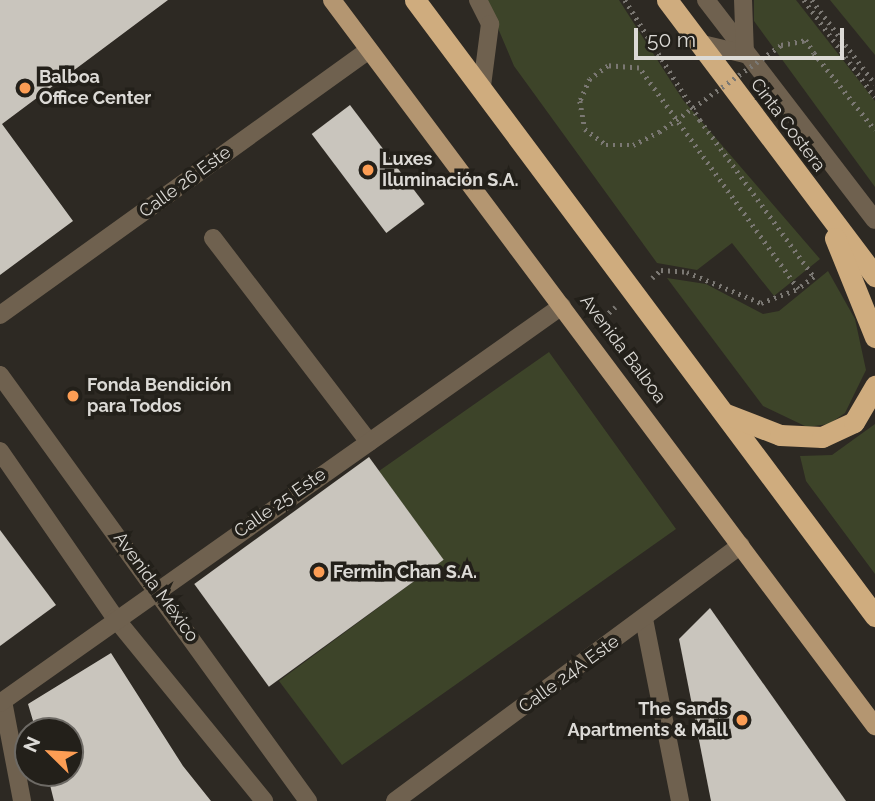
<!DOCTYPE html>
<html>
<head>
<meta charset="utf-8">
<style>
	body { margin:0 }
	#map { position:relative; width:875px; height:801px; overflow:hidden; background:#2d2923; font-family:Raleway,sans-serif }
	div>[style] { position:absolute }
	.green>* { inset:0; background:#3d4429 }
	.building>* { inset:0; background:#c9c5bd; transform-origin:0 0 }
	.path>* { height:4.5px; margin-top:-2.25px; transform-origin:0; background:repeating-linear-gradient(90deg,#7b7873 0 2px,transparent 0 7px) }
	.minor>* { height:18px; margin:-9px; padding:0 9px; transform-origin:9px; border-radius:9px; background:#6f614f }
	.major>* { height:18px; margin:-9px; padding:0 9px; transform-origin:9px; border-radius:9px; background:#b49671 }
	.highway>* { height:21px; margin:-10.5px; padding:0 10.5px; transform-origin:10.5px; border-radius:10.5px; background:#cfac7e }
	.path-bridge>* { height:4.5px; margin-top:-2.25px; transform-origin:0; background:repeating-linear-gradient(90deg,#7b7873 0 2px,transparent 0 7px) }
	.dots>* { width:19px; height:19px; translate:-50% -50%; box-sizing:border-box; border:4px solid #23201a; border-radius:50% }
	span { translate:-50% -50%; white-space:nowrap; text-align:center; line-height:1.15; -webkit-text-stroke:7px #23201a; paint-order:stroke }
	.poi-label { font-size:18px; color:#dcdad6; font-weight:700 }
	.left { translate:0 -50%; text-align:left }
	.right { translate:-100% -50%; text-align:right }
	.street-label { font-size:18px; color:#dcdad6 }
	.north { position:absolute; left:14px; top:717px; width:70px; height:70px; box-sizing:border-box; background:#23201a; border:2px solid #6d6a65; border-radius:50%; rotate:294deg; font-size:19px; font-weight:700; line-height:28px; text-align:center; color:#dcdad6 }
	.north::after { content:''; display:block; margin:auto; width:24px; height:32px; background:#fc9d54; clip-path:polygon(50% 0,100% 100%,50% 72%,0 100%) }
	.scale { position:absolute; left:634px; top:28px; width:210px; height:32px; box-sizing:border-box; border:4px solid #dcdad6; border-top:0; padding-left:9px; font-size:21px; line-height:24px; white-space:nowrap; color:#dcdad6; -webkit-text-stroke:5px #23201a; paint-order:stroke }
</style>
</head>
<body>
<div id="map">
	<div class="green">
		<i style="clip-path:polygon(486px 0,619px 0,683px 100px,820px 259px,774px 296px,732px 243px,697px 270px,657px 263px,514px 66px)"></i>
		<i style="clip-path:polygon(754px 0,796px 0,875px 101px,875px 187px,754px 21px)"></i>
		<i style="clip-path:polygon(830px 0,875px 0,875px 55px)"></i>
		<i style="clip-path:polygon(828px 271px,855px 319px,866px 370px,845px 413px,829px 424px,807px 427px,763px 406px,667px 278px,706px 284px,763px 314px,779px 311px)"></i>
		<i style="clip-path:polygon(549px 352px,676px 529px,342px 765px,279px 681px,443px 560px,379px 471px)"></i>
		<i style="clip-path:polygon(875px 424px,875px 574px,806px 481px,800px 456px,832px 455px)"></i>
	</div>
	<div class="building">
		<i style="clip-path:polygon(0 0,168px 0,2px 124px,73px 221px,0 275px)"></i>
		<i style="left:350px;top:105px;width:124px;height:48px;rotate:53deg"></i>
		<i style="left:369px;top:457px;width:127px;height:216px;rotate:54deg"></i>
		<i style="clip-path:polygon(0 530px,56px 605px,0 646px)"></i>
		<i style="clip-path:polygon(710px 608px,846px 801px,711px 801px,679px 639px)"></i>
		<i style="clip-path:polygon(111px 653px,183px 766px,211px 801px,54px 801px,47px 773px,70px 773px,70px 731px,36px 731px,28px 704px)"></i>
	</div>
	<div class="path">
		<i style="left:625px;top:0;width:142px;rotate:58deg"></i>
		<i style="left:700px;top:120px;width:194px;rotate:54deg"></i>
		<i style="left:814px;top:277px;width:20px;rotate:143deg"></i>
		<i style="left:798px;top:289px;width:272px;rotate:-125.7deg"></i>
		<i style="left:639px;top:68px;width:31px;rotate:-176deg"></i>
		<i style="left:608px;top:66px;width:22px;rotate:144deg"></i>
		<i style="left:590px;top:79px;width:24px;rotate:114deg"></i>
		<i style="left:580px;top:101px;width:28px;rotate:80deg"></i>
		<i style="left:585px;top:129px;width:26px;rotate:37deg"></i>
		<i style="left:606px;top:145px;width:27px"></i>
		<i style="left:633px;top:145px;width:29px;rotate:-27deg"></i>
		<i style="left:804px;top:0;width:120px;rotate:53.8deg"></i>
		<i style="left:812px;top:0;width:105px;rotate:53.1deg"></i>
		<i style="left:814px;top:53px;width:98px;rotate:51.6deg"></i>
		<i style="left:652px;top:278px;width:12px;rotate:-42deg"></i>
		<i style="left:661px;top:270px;width:26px;rotate:4deg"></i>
		<i style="left:687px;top:272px;width:80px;rotate:22.7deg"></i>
		<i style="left:761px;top:303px;width:40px;rotate:-21deg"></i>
		<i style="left:598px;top:322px;width:23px;rotate:-41deg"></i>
	</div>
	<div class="minor">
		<i style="left:478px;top:0;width:27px;rotate:63deg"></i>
		<i style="left:490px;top:24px;width:63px;rotate:97.4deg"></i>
		<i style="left:706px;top:0;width:277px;rotate:52.5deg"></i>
		<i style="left:698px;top:43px;width:48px;rotate:13.2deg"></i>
		<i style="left:745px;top:54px;width:54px;rotate:-92.1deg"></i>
		<i style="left:213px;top:238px;width:257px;rotate:52.6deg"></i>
		<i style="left:0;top:315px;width:454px;rotate:-35.7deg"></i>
		<i style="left:0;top:375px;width:526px;rotate:54.13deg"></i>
		<i style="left:0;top:451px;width:203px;rotate:55.4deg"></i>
		<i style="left:115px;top:618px;width:236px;rotate:50.8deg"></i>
		<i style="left:644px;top:619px;width:186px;rotate:78.8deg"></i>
		<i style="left:3px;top:701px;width:102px;rotate:79.2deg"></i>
		<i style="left:0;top:703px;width:688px;rotate:-35.24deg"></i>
		<i style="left:395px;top:801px;width:430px;rotate:-36.5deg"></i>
	</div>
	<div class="major">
		<i style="left:332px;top:0;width:907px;rotate:53.21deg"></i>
	</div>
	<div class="highway">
		<i style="left:415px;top:0;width:769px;rotate:53.25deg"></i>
		<i style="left:667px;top:0;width:346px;rotate:53deg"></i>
		<i style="left:835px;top:238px;width:107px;rotate:68deg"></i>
		<i style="left:726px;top:414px;width:58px;rotate:21.3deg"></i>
		<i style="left:780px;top:435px;width:42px;rotate:2.7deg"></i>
		<i style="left:822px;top:437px;width:35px;rotate:-25deg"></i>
		<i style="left:854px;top:422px;width:42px;rotate:-59.7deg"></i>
	</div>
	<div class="path-bridge">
		<i style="left:659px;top:132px;width:150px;rotate:-35.5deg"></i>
		<i style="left:781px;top:45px;width:25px;rotate:-11deg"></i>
		<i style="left:806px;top:40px;width:15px;rotate:58deg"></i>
	</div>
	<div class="dots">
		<i style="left:25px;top:88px;background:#fc9d54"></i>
		<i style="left:368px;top:170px;background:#fc9d54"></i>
		<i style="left:73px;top:396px;background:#fc9d54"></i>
		<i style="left:319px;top:572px;background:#fc9d54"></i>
		<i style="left:742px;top:720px;background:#fc9d54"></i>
	</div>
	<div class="poi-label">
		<span class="left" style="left:39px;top:88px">Balboa<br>Office Center</span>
		<span class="left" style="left:382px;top:170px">Luxes<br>Iluminación S.A.</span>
		<span class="left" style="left:87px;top:396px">Fonda Bendición<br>para Todos</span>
		<span class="left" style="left:333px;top:572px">Fermin Chan S.A.</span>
		<span class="right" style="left:728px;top:720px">The Sands<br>Apartments &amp; Mall</span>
	</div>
	<div class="street-label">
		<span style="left:788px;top:125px;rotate:53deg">Cinta Costera</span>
		<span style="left:185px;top:182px;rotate:-36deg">Calle 26 Este</span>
		<span style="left:623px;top:349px;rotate:53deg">Avenida Balboa</span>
		<span style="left:280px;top:503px;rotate:-35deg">Calle 25 Este</span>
		<span style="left:156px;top:587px;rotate:54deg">Avenida México</span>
		<span style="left:569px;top:674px;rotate:-36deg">Calle 24A Este</span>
	</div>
	<div class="north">N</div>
	<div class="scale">50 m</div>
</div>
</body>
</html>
